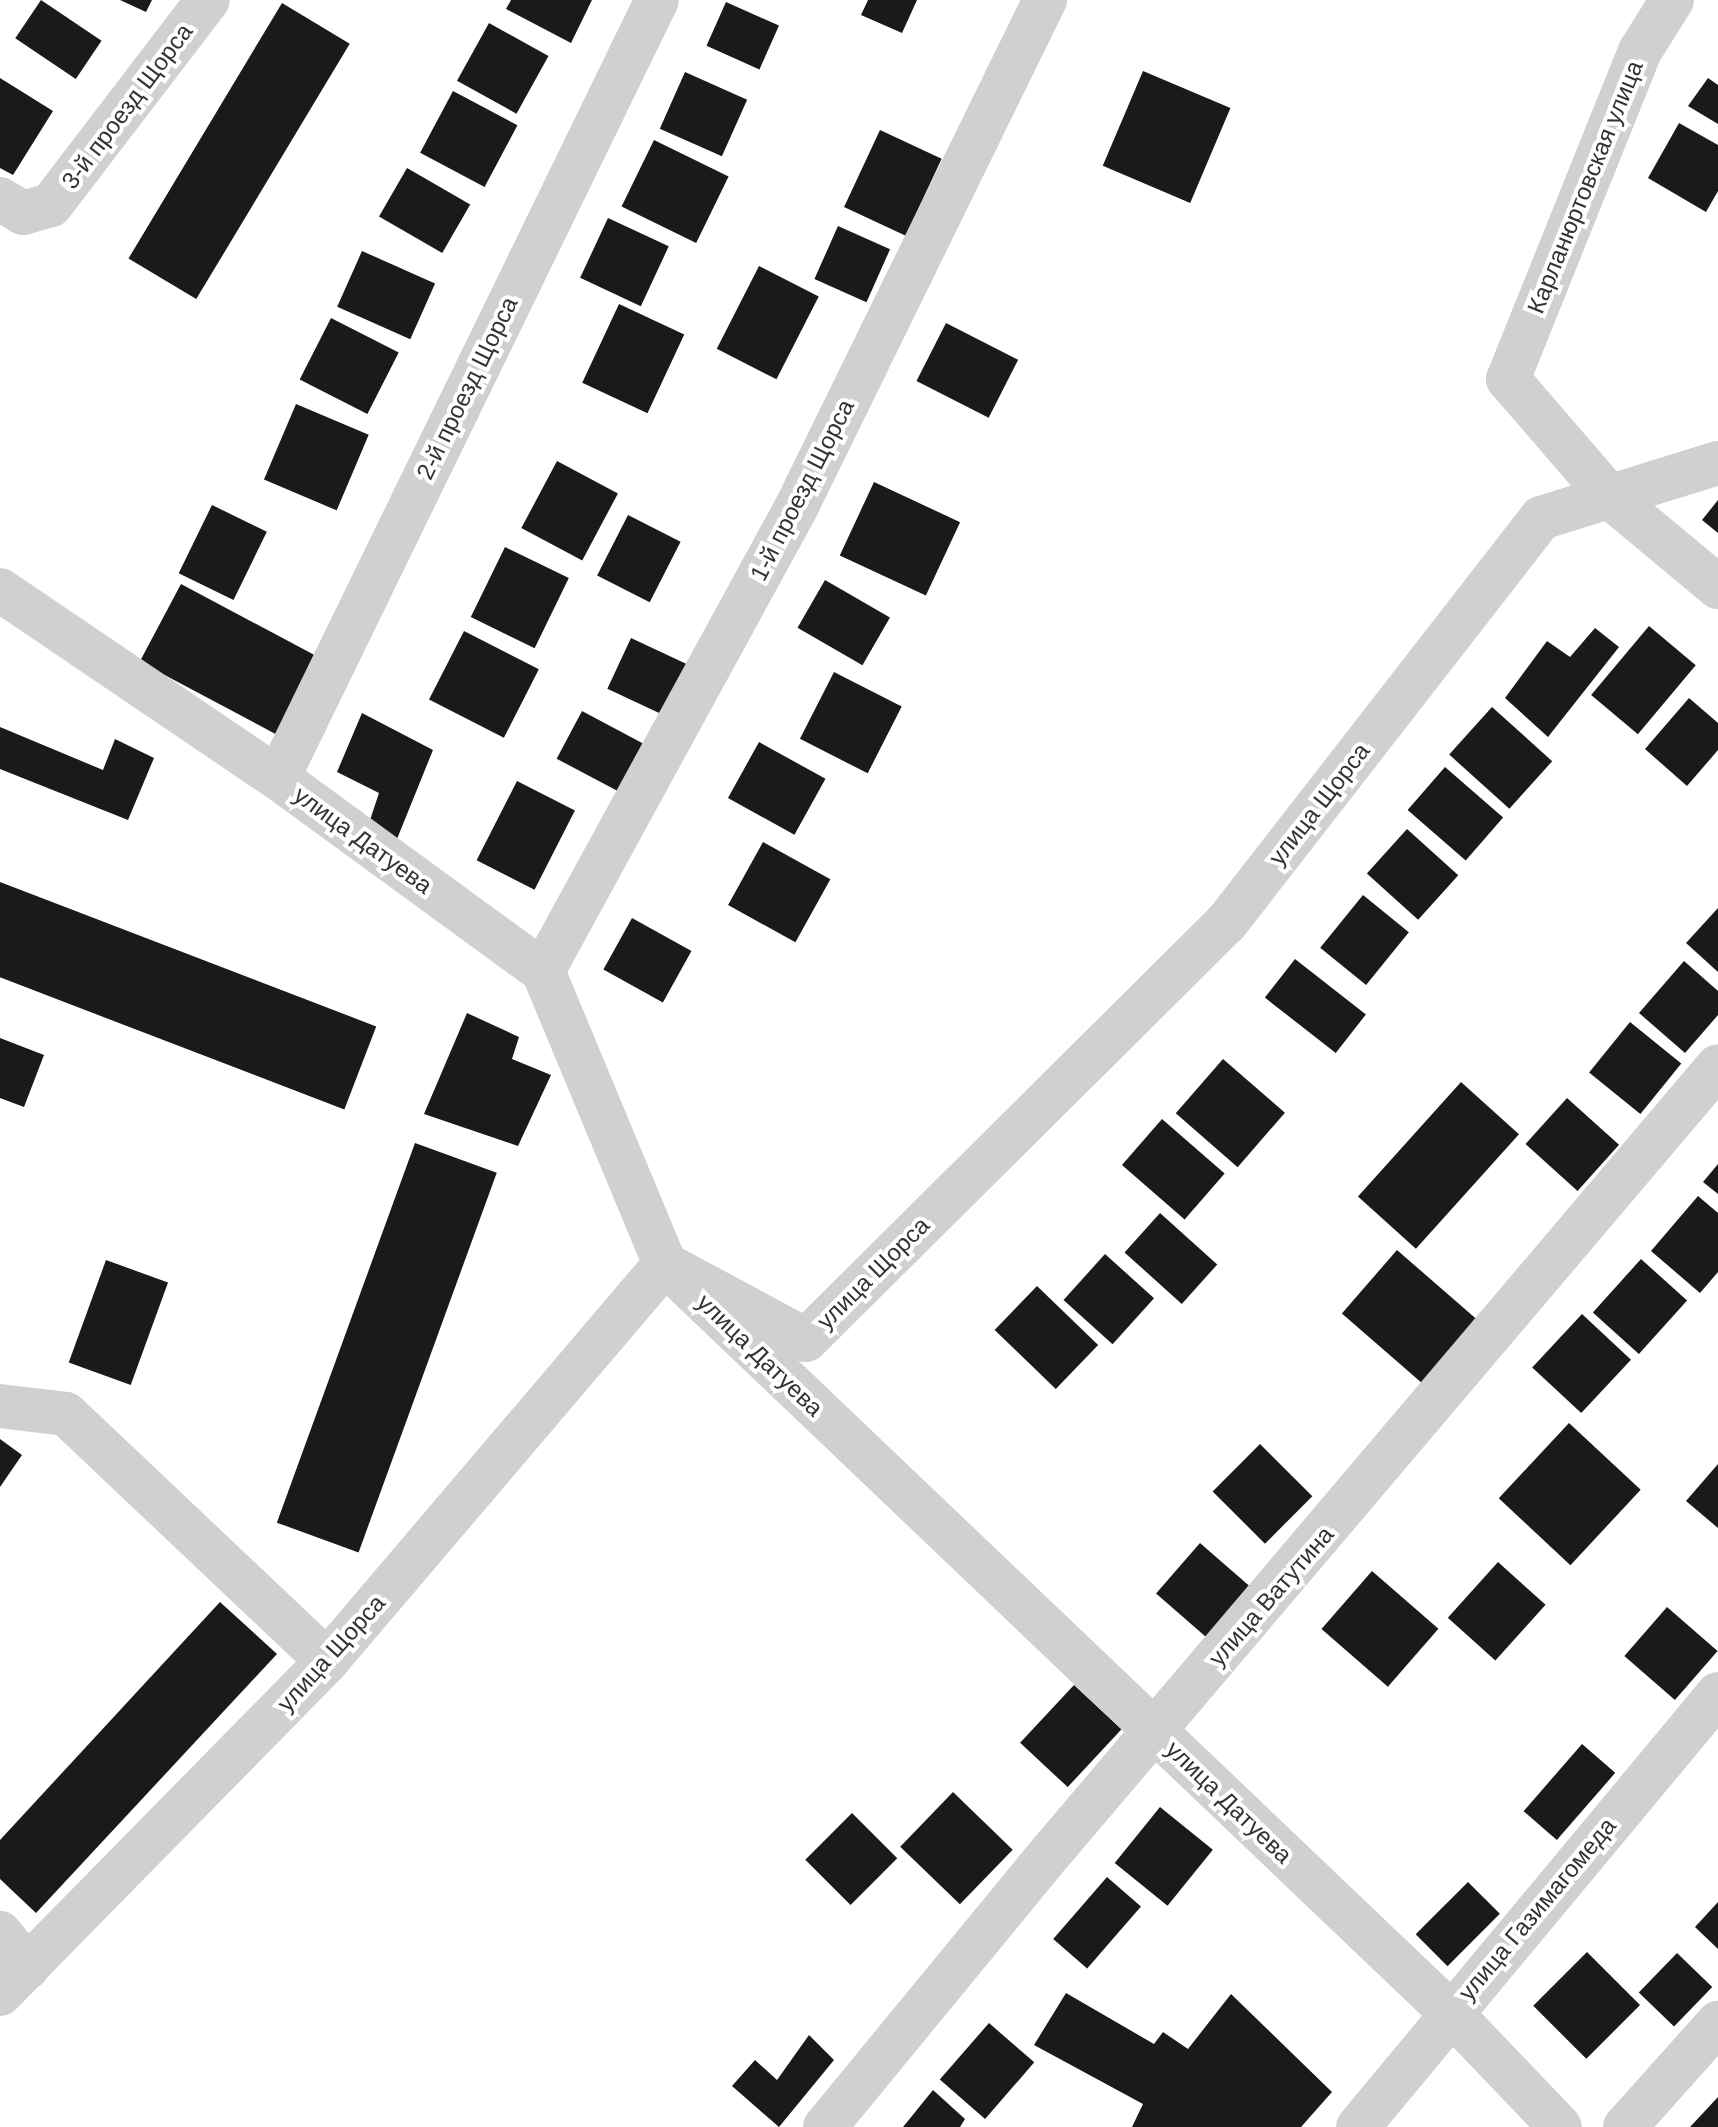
<!DOCTYPE html>
<html>
<head>
<meta charset="utf-8">
<style>
	body { margin:0 }
	#map { position:relative; width:1718px; height:2127px; overflow:hidden; background:#fff; font-family:Arial,sans-serif }
	div>[style] { position:absolute }
	.building>* { inset:0; background:#1a1a1a; transform-origin:0 0 }
	.minor>* { height:44px; margin:-22px; padding:0 22px; transform-origin:22px; border-radius:22px; background:#d0d0d0 }
	span { translate:-50% -50%; white-space:nowrap; text-align:center; line-height:1.15; -webkit-text-stroke:8px #fff; paint-order:stroke }
	.street-label { font-size:24px; color:#333 }
</style>
</head>
<body>
<div id="map">
	<div class="building">
		<i style="left:41px;top:0;width:73px;height:46px;rotate:34deg"></i>
		<i style="clip-path:polygon(120px 0,152px 0,146px 12px)"></i>
		<i style="clip-path:polygon(511px 0,592px 0,571px 43px,506px 9px)"></i>
		<i style="clip-path:polygon(868px 0,917px 0,902px 33px,861px 15px)"></i>
		<i style="left:726px;top:2px;width:58px;height:48px;rotate:24deg"></i>
		<i style="left:282px;top:3px;width:79px;height:298px;rotate:31deg"></i>
		<i style="left:489px;top:23px;width:68px;height:66px;rotate:29deg"></i>
		<i style="left:1143px;top:71px;width:95px;height:103px;rotate:23deg"></i>
		<i style="left:685px;top:72px;width:68px;height:62px;rotate:24deg"></i>
		<i style="clip-path:polygon(0 78px,53px 111px,13px 175px,0 168px)"></i>
		<i style="clip-path:polygon(1708px 78px,1718px 85px,1718px 124px,1688px 106px)"></i>
		<i style="left:453px;top:91px;width:73px;height:70px;rotate:28deg"></i>
		<i style="clip-path:polygon(1679px 123px,1718px 145px,1718px 191px,1706px 212px,1648px 178px)"></i>
		<i style="left:880px;top:130px;width:68px;height:85px;rotate:25deg"></i>
		<i style="left:654px;top:140px;width:83px;height:74px;rotate:26deg"></i>
		<i style="left:407px;top:168px;width:73px;height:56px;rotate:30deg"></i>
		<i style="left:608px;top:218px;width:67px;height:66px;rotate:25deg"></i>
		<i style="left:838px;top:226px;width:57px;height:58px;rotate:24deg"></i>
		<i style="left:362px;top:251px;width:80px;height:61px;rotate:24deg"></i>
		<i style="left:759px;top:266px;width:67px;height:93px;rotate:27deg"></i>
		<i style="left:619px;top:304px;width:72px;height:87px;rotate:25deg"></i>
		<i style="left:331px;top:318px;width:76px;height:69px;rotate:27deg"></i>
		<i style="left:946px;top:323px;width:81px;height:65px;rotate:27deg"></i>
		<i style="left:296px;top:404px;width:79px;height:82px;rotate:23deg"></i>
		<i style="left:557px;top:461px;width:69px;height:76px;rotate:28deg"></i>
		<i style="left:874px;top:482px;width:95px;height:81px;rotate:25deg"></i>
		<i style="clip-path:polygon(1718px 500px,1718px 533px,1702px 520px)"></i>
		<i style="left:212px;top:505px;width:61px;height:76px;rotate:26deg"></i>
		<i style="left:628px;top:515px;width:59px;height:68px;rotate:27deg"></i>
		<i style="left:505px;top:547px;width:71px;height:78px;rotate:26deg"></i>
		<i style="left:825px;top:580px;width:75px;height:55px;rotate:30deg"></i>
		<i style="left:181px;top:584px;width:158px;height:88px;rotate:28deg"></i>
		<i style="left:1649px;top:626px;width:61px;height:90px;rotate:40deg"></i>
		<i style="clip-path:polygon(1595px 628px,1619px 647px,1548px 737px,1505px 698px,1547px 641px,1570px 657px)"></i>
		<i style="left:464px;top:631px;width:84px;height:77px;rotate:27deg"></i>
		<i style="left:631px;top:638px;width:66px;height:56px;rotate:25deg"></i>
		<i style="left:834px;top:672px;width:76px;height:75px;rotate:27deg"></i>
		<i style="clip-path:polygon(1689px 698px,1718px 723px,1718px 750px,1687px 786px,1645px 749px)"></i>
		<i style="left:1492px;top:707px;width:81px;height:64px;rotate:42deg"></i>
		<i style="left:582px;top:711px;width:76px;height:54px;rotate:28deg"></i>
		<i style="clip-path:polygon(362px 713px,433px 750px,397px 839px,369px 823px,379px 793px,337px 772px)"></i>
		<i style="clip-path:polygon(0 727px,103px 770px,115px 739px,154px 758px,128px 820px,0 769px)"></i>
		<i style="left:759px;top:742px;width:76px;height:64px;rotate:29deg"></i>
		<i style="left:1445px;top:767px;width:77px;height:57px;rotate:41deg"></i>
		<i style="left:517px;top:781px;width:65px;height:89px;rotate:27deg"></i>
		<i style="left:1407px;top:829px;width:69px;height:60px;rotate:42deg"></i>
		<i style="left:763px;top:842px;width:77px;height:72px;rotate:29deg"></i>
		<i style="left:0;top:882px;width:403px;height:89px;rotate:21deg"></i>
		<i style="left:1363px;top:895px;width:59px;height:68px;rotate:39deg"></i>
		<i style="clip-path:polygon(1718px 908px,1718px 972px,1686px 943px)"></i>
		<i style="left:632px;top:918px;width:68px;height:59px;rotate:29deg"></i>
		<i style="left:1295px;top:959px;width:90px;height:49px;rotate:38deg"></i>
		<i style="clip-path:polygon(1684px 961px,1718px 991px,1718px 1015px,1685px 1053px,1639px 1013px)"></i>
		<i style="clip-path:polygon(467px 1013px,519px 1037px,512px 1059px,551px 1075px,518px 1146px,424px 1114px)"></i>
		<i style="left:1630px;top:1022px;width:66px;height:65px;rotate:39deg"></i>
		<i style="clip-path:polygon(0 1038px,44px 1055px,24px 1107px,0 1098px)"></i>
		<i style="left:1223px;top:1059px;width:82px;height:72px;rotate:41deg"></i>
		<i style="left:1461px;top:1082px;width:78px;height:154px;rotate:42deg"></i>
		<i style="left:1567px;top:1098px;width:70px;height:62px;rotate:42deg"></i>
		<i style="left:1162px;top:1119px;width:83px;height:61px;rotate:41deg"></i>
		<i style="left:415px;top:1143px;width:87px;height:404px;rotate:20deg"></i>
		<i style="clip-path:polygon(1718px 1164px,1718px 1194px,1703px 1182px)"></i>
		<i style="clip-path:polygon(1698px 1196px,1718px 1213px,1718px 1272px,1700px 1293px,1651px 1251px)"></i>
		<i style="left:1160px;top:1213px;width:77px;height:53px;rotate:42deg"></i>
		<i style="left:1397px;top:1250px;width:109px;height:84px;rotate:41deg"></i>
		<i style="left:1105px;top:1254px;width:66px;height:62px;rotate:42deg"></i>
		<i style="left:1641px;top:1259px;width:62px;height:72px;rotate:42deg"></i>
		<i style="left:106px;top:1260px;width:66px;height:109px;rotate:20deg"></i>
		<i style="left:1037px;top:1286px;width:85px;height:61px;rotate:44deg"></i>
		<i style="left:1582px;top:1314px;width:67px;height:73px;rotate:43deg"></i>
		<i style="left:1569px;top:1423px;width:98px;height:103px;rotate:43deg"></i>
		<i style="clip-path:polygon(0 1439px,22px 1455px,0 1487px)"></i>
		<i style="left:1260px;top:1444px;width:74px;height:67px;rotate:45deg"></i>
		<i style="clip-path:polygon(1718px 1464px,1718px 1528px,1686px 1501px)"></i>
		<i style="left:1200px;top:1543px;width:67px;height:67px;rotate:41deg"></i>
		<i style="left:1498px;top:1562px;width:64px;height:75px;rotate:42deg"></i>
		<i style="left:1372px;top:1571px;width:88px;height:77px;rotate:41deg"></i>
		<i style="clip-path:polygon(220px 1602px,277px 1654px,36px 1913px,0 1879px,0 1840px)"></i>
		<i style="left:1667px;top:1607px;width:67px;height:65px;rotate:41deg"></i>
		<i style="left:1074px;top:1685px;width:65px;height:79px;rotate:43deg"></i>
		<i style="left:1582px;top:1744px;width:44px;height:89px;rotate:41deg"></i>
		<i style="left:953px;top:1792px;width:83px;height:76px;rotate:44deg"></i>
		<i style="left:1160px;top:1807px;width:68px;height:72px;rotate:39deg"></i>
		<i style="left:852px;top:1813px;width:64px;height:66px;rotate:45deg"></i>
		<i style="left:1107px;top:1877px;width:45px;height:82px;rotate:41deg"></i>
		<i style="left:1468px;top:1882px;width:45px;height:74px;rotate:45deg"></i>
		<i style="clip-path:polygon(1718px 1902px,1718px 1949px,1695px 1927px)"></i>
		<i style="left:1587px;top:1952px;width:75px;height:76px;rotate:45deg"></i>
		<i style="left:1677px;top:1953px;width:49px;height:55px;rotate:44deg"></i>
		<i style="clip-path:polygon(1066px 1993px,1154px 2044px,1163px 2032px,1188px 2049px,1231px 1994px,1332px 2092px,1301px 2127px,1132px 2127px,1143px 2104px,1034px 2045px)"></i>
		<i style="left:989px;top:2023px;width:60px;height:75px;rotate:41deg"></i>
		<i style="clip-path:polygon(809px 2035px,834px 2060px,779px 2127px,732px 2086px,755px 2060px,777px 2080px)"></i>
		<i style="clip-path:polygon(933px 2090px,965px 2119px,960px 2127px,903px 2127px)"></i>
		<i style="clip-path:polygon(1718px 2097px,1718px 2127px,1690px 2127px)"></i>
	</div>
	<div class="minor">
		<i style="left:1672px;top:0;width:60px;rotate:122.1deg"></i>
		<i style="left:1640px;top:51px;width:354px;rotate:111.9deg"></i>
		<i style="left:1508px;top:379px;width:156px;rotate:49.2deg"></i>
		<i style="left:1610px;top:497px;width:141px;rotate:39.8deg"></i>
		<i style="left:0;top:199px;width:27px;rotate:31deg"></i>
		<i style="left:23px;top:213px;width:29px;rotate:-16deg"></i>
		<i style="left:51px;top:205px;width:258px;rotate:-52.6deg"></i>
		<i style="left:0;top:590px;width:336px;rotate:34.1deg"></i>
		<i style="left:278px;top:778px;width:328px;rotate:36.1deg"></i>
		<i style="left:543px;top:971px;width:317px;rotate:67.4deg"></i>
		<i style="left:665px;top:1264px;width:1084px;rotate:43.62deg"></i>
		<i style="left:1450px;top:2012px;width:159px;rotate:46.3deg"></i>
		<i style="left:278px;top:778px;width:865px;rotate:-64.03deg"></i>
		<i style="left:543px;top:971px;width:528px;rotate:-61.35deg"></i>
		<i style="left:796px;top:508px;width:566px;rotate:-63.89deg"></i>
		<i style="left:0;top:1406px;width:66px;rotate:6.9deg"></i>
		<i style="left:66px;top:1414px;width:359px;rotate:43.4deg"></i>
		<i style="left:0;top:1933px;width:44px;rotate:50.5deg"></i>
		<i style="left:0;top:1994px;width:467px;rotate:-45.5deg"></i>
		<i style="left:327px;top:1661px;width:521px;rotate:-49.59deg"></i>
		<i style="left:665px;top:1264px;width:160px;rotate:28.3deg"></i>
		<i style="left:806px;top:1340px;width:593px;rotate:-44.8deg"></i>
		<i style="left:1227px;top:922px;width:512px;rotate:-52.14deg"></i>
		<i style="left:1541px;top:518px;width:185px;rotate:-17.3deg"></i>
		<i style="left:825px;top:2127px;width:357px;rotate:-50.6deg"></i>
		<i style="left:1052px;top:1851px;width:1029px;rotate:-49.69deg"></i>
		<i style="left:1358px;top:2127px;width:563px;rotate:-50.26deg"></i>
		<i style="left:1625px;top:2127px;width:140px;rotate:-48.2deg"></i>
	</div>
	<div class="street-label">
		<span style="left:127px;top:106px;rotate:-53deg">3-й проезд Щорса</span>
		<span style="left:1585px;top:187px;rotate:-68deg">Карланюртовская улица</span>
		<span style="left:467px;top:388px;rotate:-64deg">2-й проезд Щорса</span>
		<span style="left:802px;top:490px;rotate:-63deg">1-й проезд Щорса</span>
		<span style="left:1319px;top:804px;rotate:-52deg">улица Щорса</span>
		<span style="left:363px;top:840px;rotate:36deg">улица Датуева</span>
		<span style="left:873px;top:1273px;rotate:-45deg">улица Щорса</span>
		<span style="left:760px;top:1355px;rotate:44deg">улица Датуева</span>
		<span style="left:1271px;top:1596px;rotate:-49deg">улица Ватутина</span>
		<span style="left:331px;top:1653px;rotate:-48deg">улица Щорса</span>
		<span style="left:1229px;top:1802px;rotate:44deg">улица Датуева</span>
		<span style="left:1537px;top:1909px;rotate:-50deg">улица Газимагомеда</span>
	</div>
</div>
</body>
</html>
